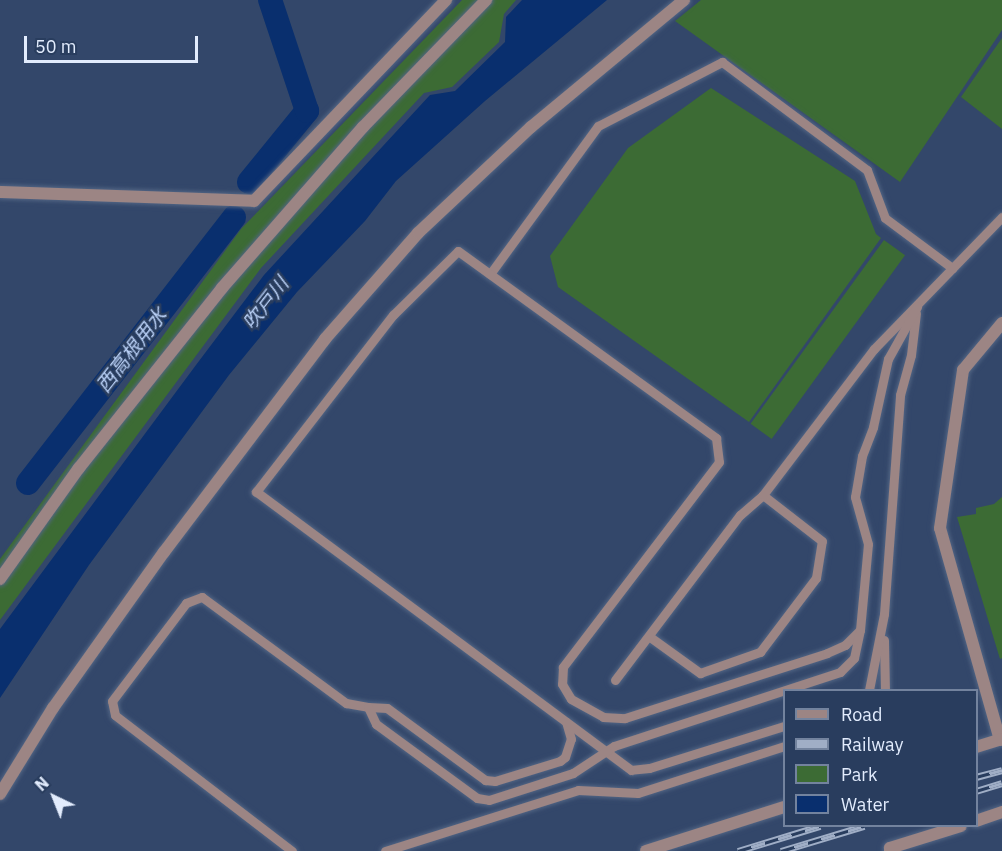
<!DOCTYPE html>
<html>
<head>
<meta charset="utf-8">
<style>
	body { margin:0 }
	#map { position:relative; width:1002px; height:851px; overflow:hidden; background:#33476a; font-family:"IBM Plex Sans","Noto Sans JP",sans-serif }
	div>[style] { position:absolute }
	.green>* { inset:0; background:#3c6b34; transform-origin:0 0 }
	.water>* { inset:0; background:#092f6e }
	.canal>* { height:24px; margin:-12px; padding:0 12px; transform-origin:12px; border-radius:12px; background:#092f6e }
	.roads { filter:drop-shadow(0 0 2px #526584) drop-shadow(0 0 2px #526584) }
	.lane>* { height:9px; margin:-4.5px; padding:0 4.5px; transform-origin:4.5px; border-radius:4.5px; background:#9c8584 }
	.street>* { height:12px; margin:-6px; padding:0 6px; transform-origin:6px; border-radius:6px; background:#9c8584 }
	.rail>* { height:7px; margin-top:-3.5px; transform-origin:0; background:repeating-linear-gradient(90deg,#293d5e 0 14px,#a0aec6 0 28px); box-sizing:border-box; border-block:2px solid #a0aec6 }
	span { translate:-50% -50%; white-space:nowrap; text-align:center; line-height:1.15; -webkit-text-stroke:5px #293d5e; paint-order:stroke }
	.water-label { font-size:20px; color:#b9d0f6; font-style:italic }
	.legend { position:absolute; left:783px; top:689px; width:195px; height:138px; box-sizing:border-box; background:#293d5e; border:2px solid #73839e; margin:0; padding:8px 10px; list-style:none; font-size:18px; color:#e2ecfd }
	.legend li { display:flex; align-items:center; gap:12px; height:30px }
	.legend b { width:30px; border:2px solid #73839e }
	.north { position:absolute; left:24px; top:767px; width:60px; height:60px; -webkit-text-stroke:4px #293d5e; paint-order:stroke; rotate:317deg; font-size:16px; font-weight:700; line-height:24px; text-align:center; color:#e2ecfd }
	.north::after { content:''; display:block; margin:auto; width:21px; height:27px; background:#e2ecfd; clip-path:polygon(50% 0,100% 100%,50% 72%,0 100%) }
	.scale { position:absolute; left:24px; top:36px; width:174px; height:27px; box-sizing:border-box; border:3px solid #e2ecfd; border-top:0; padding-left:8px; font-size:18px; line-height:21px; white-space:nowrap; color:#e2ecfd; -webkit-text-stroke:4px #293d5e; paint-order:stroke }
</style>
</head>
<body>
<div id="map">
	<div class="green">
		<i style="clip-path:polygon(462px 0,516px 0,504px 14px,499px 42px,452px 87px,424px 93px,261px 268px,0 620px,0 559px,241px 229px)"></i>
		<i style="clip-path:polygon(701px 0,1002px 0,1002px 30px,900px 182px,675px 21px)"></i>
		<i style="clip-path:polygon(1002px 38px,1002px 129px,961px 97px)"></i>
		<i style="clip-path:polygon(711px 88px,855px 181px,876px 234px,881px 238px,749px 422px,558px 287px,550px 256px,628px 148px)"></i>
		<i style="left:884px;top:240px;width:26px;height:227px;rotate:36deg"></i>
		<i style="clip-path:polygon(1002px 497px,1002px 658px,1000px 659px,957px 517px,976px 514px,976px 508px,994px 504px)"></i>
	</div>
	<div class="water">
		<i style="clip-path:polygon(522px 0,607px 0,485px 101px,396px 181px,365px 221px,297px 292px,229px 375px,89px 565px,0 698px,0 629px,196px 365px,264px 275px,430px 95px,455px 91px,505px 42px,506px 17px)"></i>
	</div>
	<div class="canal">
		<i style="left:249px;top:182px;width:92px;rotate:-50.8deg"></i>
		<i style="left:307px;top:111px;width:117px;rotate:-108.4deg"></i>
		<i style="left:28px;top:483px;width:336px;rotate:-52.2deg"></i>
	</div>
	<div class="roads">
		<div class="lane">
			<i style="left:490px;top:274px;width:183px;rotate:-53.9deg"></i>
			<i style="left:598px;top:126px;width:140px;rotate:-27.3deg"></i>
			<i style="left:722px;top:62px;width:181px;rotate:36.7deg"></i>
			<i style="left:867px;top:170px;width:51px;rotate:69.4deg"></i>
			<i style="left:885px;top:218px;width:84px;rotate:36.7deg"></i>
			<i style="left:650px;top:637px;width:62px;rotate:35.8deg"></i>
			<i style="left:700px;top:673px;width:64px;rotate:-19.3deg"></i>
			<i style="left:760px;top:652px;width:93px;rotate:-52.9deg"></i>
			<i style="left:816px;top:578px;width:37px;rotate:-81deg"></i>
			<i style="left:822px;top:541px;width:75px;rotate:-142.1deg"></i>
			<i style="left:884px;top:640px;width:50px;rotate:88.9deg"></i>
			<i style="left:615px;top:680px;width:207px;rotate:-52.9deg"></i>
			<i style="left:740px;top:515px;width:30px;rotate:-41deg"></i>
			<i style="left:763px;top:495px;width:183px;rotate:-52.8deg"></i>
			<i style="left:874px;top:349px;width:184px;rotate:-45.9deg"></i>
			<i style="left:869px;top:690px;width:77px;rotate:-78.8deg"></i>
			<i style="left:884px;top:614px;width:220px;rotate:-85.8deg"></i>
			<i style="left:900px;top:395px;width:41px;rotate:-74.6deg"></i>
			<i style="left:911px;top:355px;width:42px;rotate:-83.2deg"></i>
			<i style="left:368px;top:707px;width:19px;rotate:3deg"></i>
			<i style="left:387px;top:708px;width:122px;rotate:36.3deg"></i>
			<i style="left:485px;top:780px;width:10px;rotate:6deg"></i>
			<i style="left:495px;top:781px;width:68px;rotate:-17.1deg"></i>
			<i style="left:560px;top:761px;width:6px;rotate:-39deg"></i>
			<i style="left:565px;top:757px;width:19px;rotate:-72deg"></i>
			<i style="left:571px;top:739px;width:18px;rotate:-106deg"></i>
			<i style="left:784px;top:726px;width:141px;rotate:162.7deg"></i>
			<i style="left:649px;top:768px;width:18px;rotate:174deg"></i>
			<i style="left:631px;top:770px;width:467px;rotate:-143.4deg"></i>
			<i style="left:256px;top:492px;width:224px;rotate:-52.3deg"></i>
			<i style="left:393px;top:315px;width:91px;rotate:-44.6deg"></i>
			<i style="left:458px;top:251px;width:319px;rotate:35.9deg"></i>
			<i style="left:716px;top:438px;width:24px;rotate:83deg"></i>
			<i style="left:719px;top:462px;width:258px;rotate:127.3deg"></i>
			<i style="left:563px;top:667px;width:17px;rotate:93deg"></i>
			<i style="left:562px;top:684px;width:17px;rotate:59deg"></i>
			<i style="left:571px;top:699px;width:37px;rotate:29deg"></i>
			<i style="left:603px;top:717px;width:22px;rotate:3deg"></i>
			<i style="left:625px;top:718px;width:212px;rotate:-17.8deg"></i>
			<i style="left:827px;top:653px;width:20px;rotate:-24deg"></i>
			<i style="left:845px;top:645px;width:21px;rotate:-45deg"></i>
			<i style="left:292px;top:851px;width:223px;rotate:-142.5deg"></i>
			<i style="left:115px;top:715px;width:14px;rotate:-102deg"></i>
			<i style="left:112px;top:701px;width:123px;rotate:-52.9deg"></i>
			<i style="left:186px;top:603px;width:17px;rotate:-21deg"></i>
			<i style="left:202px;top:597px;width:179px;rotate:36.4deg"></i>
			<i style="left:346px;top:703px;width:22px;rotate:10deg"></i>
			<i style="left:368px;top:707px;width:19px;rotate:65deg"></i>
			<i style="left:376px;top:724px;width:125px;rotate:36.2deg"></i>
			<i style="left:477px;top:798px;width:12px;rotate:9deg"></i>
			<i style="left:489px;top:800px;width:88px;rotate:-17.8deg"></i>
			<i style="left:573px;top:773px;width:49px;rotate:-33.4deg"></i>
			<i style="left:614px;top:746px;width:238px;rotate:-18.1deg"></i>
			<i style="left:840px;top:672px;width:20px;rotate:-45deg"></i>
			<i style="left:854px;top:658px;width:29px;rotate:-78deg"></i>
			<i style="left:860px;top:630px;width:86px;rotate:-84.7deg"></i>
			<i style="left:868px;top:544px;width:49px;rotate:-105.5deg"></i>
			<i style="left:855px;top:497px;width:42px;rotate:-80.3deg"></i>
			<i style="left:862px;top:456px;width:31px;rotate:-69deg"></i>
			<i style="left:873px;top:427px;width:70px;rotate:-77.6deg"></i>
			<i style="left:888px;top:359px;width:60px;rotate:-60.9deg"></i>
			<i style="left:385px;top:851px;width:202px;rotate:-17.5deg"></i>
			<i style="left:578px;top:790px;width:60px;rotate:2.9deg"></i>
			<i style="left:638px;top:793px;width:153px;rotate:-17.8deg"></i>
		</div>
		<div class="street">
			<i style="left:0;top:192px;width:254px;rotate:2deg"></i>
			<i style="left:254px;top:201px;width:278px;rotate:-46.3deg"></i>
			<i style="left:0;top:579px;width:136px;rotate:-54.6deg"></i>
			<i style="left:79px;top:468px;width:230px;rotate:-51.5deg"></i>
			<i style="left:222px;top:288px;width:214px;rotate:-48.8deg"></i>
			<i style="left:363px;top:127px;width:177px;rotate:-45.9deg"></i>
			<i style="left:1000px;top:740px;width:220px;rotate:-105.8deg"></i>
			<i style="left:940px;top:528px;width:160px;rotate:-81.7deg"></i>
			<i style="left:963px;top:370px;width:61px;rotate:-50.3deg"></i>
			<i style="left:976px;top:747px;width:27px;rotate:-17deg"></i>
			<i style="left:0;top:794px;width:101px;rotate:-58.4deg"></i>
			<i style="left:53px;top:708px;width:191px;rotate:-54.6deg"></i>
			<i style="left:164px;top:552px;width:267px;rotate:-52.9deg"></i>
			<i style="left:325px;top:339px;width:141px;rotate:-48.7deg"></i>
			<i style="left:418px;top:233px;width:155px;rotate:-43.2deg"></i>
			<i style="left:531px;top:127px;width:199px;rotate:-39.7deg"></i>
			<i style="left:976px;top:821px;width:28px;rotate:-19deg"></i>
			<i style="left:646px;top:851px;width:145px;rotate:-17.7deg"></i>
			<i style="left:890px;top:851px;width:3px;rotate:-90deg"></i>
			<i style="left:890px;top:848px;width:74px;rotate:-17.2deg"></i>
		</div>
	</div>
	<div class="rail">
		<i style="left:976px;top:777px;width:27px;rotate:-15deg"></i>
		<i style="left:976px;top:791px;width:27px;rotate:-17deg"></i>
		<i style="left:738px;top:851px;width:86px;rotate:-17deg"></i>
		<i style="left:781px;top:851px;width:87px;rotate:-16.8deg"></i>
	</div>
	<div class="water-label">
		<span style="left:265px;top:303px;rotate:-52deg">吹戸川</span>
		<span style="left:131px;top:350px;rotate:-52deg">西高根用水</span>
	</div>
	<ul class="legend">
	<li><b style="height:8px;background:#9c8584"></b>Road</li>
	<li><b style="height:8px;background:#a0aec6"></b>Railway</li>
	<li><b style="height:16px;background:#3c6b34"></b>Park</li>
	<li><b style="height:16px;background:#092f6e"></b>Water</li>
	</ul>
	<div class="north">N</div>
	<div class="scale">50 m</div>
</div>
</body>
</html>
